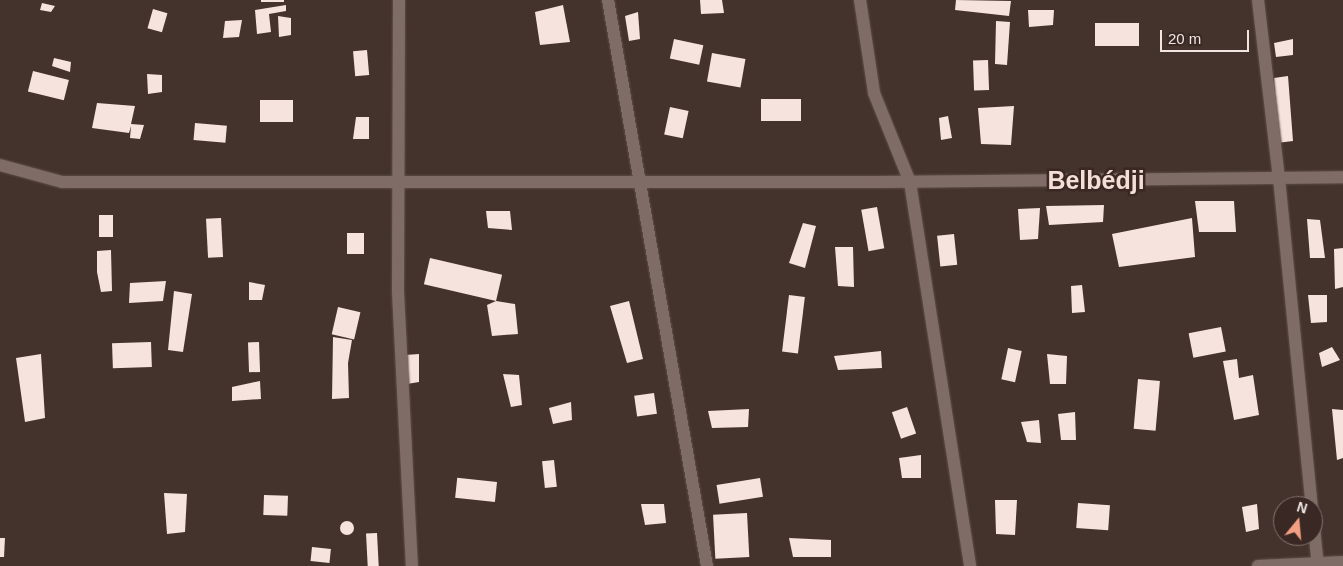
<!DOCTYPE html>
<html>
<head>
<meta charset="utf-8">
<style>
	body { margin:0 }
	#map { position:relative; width:1343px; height:566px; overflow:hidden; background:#44322d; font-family:Helvetica,sans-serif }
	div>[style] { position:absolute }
	.building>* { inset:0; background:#f7e3dd; transform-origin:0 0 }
	.round { border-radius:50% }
	.roads { filter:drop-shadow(0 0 1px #5d4f4a) drop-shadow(0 0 1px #5d4f4a) }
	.minor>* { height:12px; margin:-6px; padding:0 6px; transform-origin:6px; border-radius:6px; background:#806c66 }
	span { translate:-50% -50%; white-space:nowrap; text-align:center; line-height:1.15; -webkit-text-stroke:5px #392823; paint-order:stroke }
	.town-label { font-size:25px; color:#f5ded6; font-weight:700 }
	.north { position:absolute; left:1273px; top:496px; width:50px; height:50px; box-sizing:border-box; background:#392823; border:1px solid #82746f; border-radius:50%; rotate:17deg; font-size:14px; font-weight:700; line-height:20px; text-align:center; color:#f0e5e1 }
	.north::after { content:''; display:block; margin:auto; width:18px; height:22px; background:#f39f82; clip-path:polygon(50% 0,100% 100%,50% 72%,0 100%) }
	.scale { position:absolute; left:1160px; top:30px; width:89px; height:22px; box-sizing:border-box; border:2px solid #f0e5e1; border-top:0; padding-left:6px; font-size:15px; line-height:18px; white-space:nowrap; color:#f0e5e1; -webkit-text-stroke:4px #392823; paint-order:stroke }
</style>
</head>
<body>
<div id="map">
	<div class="building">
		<i style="left:261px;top:0;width:23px;height:2px"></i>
		<i style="clip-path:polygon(700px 0,722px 0,724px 13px,701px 14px)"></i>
		<i style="clip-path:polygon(956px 0,1011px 1px,1009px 16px,955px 10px)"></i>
		<i style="clip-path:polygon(42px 3px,55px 6px,51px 12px,40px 10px)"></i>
		<i style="clip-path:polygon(286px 5px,286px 11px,269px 14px,271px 32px,257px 34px,255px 10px)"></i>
		<i style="clip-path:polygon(563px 5px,570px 42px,540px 45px,535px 12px)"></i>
		<i style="left:153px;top:9px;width:15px;height:20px;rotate:16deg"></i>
		<i style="clip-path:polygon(1028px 10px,1054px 10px,1053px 25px,1029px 27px)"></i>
		<i style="clip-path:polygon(638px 12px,640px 39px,629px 41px,625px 16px)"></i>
		<i style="clip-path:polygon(278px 16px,291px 18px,291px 35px,279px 37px)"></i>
		<i style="clip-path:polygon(242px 20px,239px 37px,223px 38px,225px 21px)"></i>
		<i style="clip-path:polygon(996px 21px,1010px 22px,1007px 65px,995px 64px)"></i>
		<i style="left:1095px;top:23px;width:44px;height:23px"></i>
		<i style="left:674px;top:39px;width:30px;height:20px;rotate:12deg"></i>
		<i style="clip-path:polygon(1293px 39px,1293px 55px,1276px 57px,1274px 43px)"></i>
		<i style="left:367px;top:50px;width:25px;height:14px;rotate:85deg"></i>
		<i style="left:712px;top:53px;width:34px;height:29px;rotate:10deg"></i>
		<i style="clip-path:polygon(54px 58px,71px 62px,70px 72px,52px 66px)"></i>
		<i style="left:988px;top:60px;width:30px;height:15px;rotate:88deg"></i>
		<i style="left:33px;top:71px;width:37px;height:21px;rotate:14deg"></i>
		<i style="clip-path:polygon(147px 74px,162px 75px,162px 92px,148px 94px)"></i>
		<i style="clip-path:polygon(1288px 76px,1293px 141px,1277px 143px,1274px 78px)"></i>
		<i style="left:761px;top:99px;width:40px;height:22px"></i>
		<i style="left:260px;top:100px;width:33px;height:22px"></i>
		<i style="clip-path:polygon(97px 103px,135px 106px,131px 124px,144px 125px,140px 139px,130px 138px,131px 126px,129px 133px,92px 128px)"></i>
		<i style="clip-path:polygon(1014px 106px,1011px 145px,981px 144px,978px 108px)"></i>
		<i style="left:670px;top:107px;width:19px;height:28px;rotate:12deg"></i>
		<i style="clip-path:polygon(948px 116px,952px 138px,941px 140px,939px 118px)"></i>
		<i style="clip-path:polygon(356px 117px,369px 117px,369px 139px,353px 139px)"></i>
		<i style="left:195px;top:123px;width:32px;height:17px;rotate:5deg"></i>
		<i style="clip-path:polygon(1195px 201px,1234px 201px,1236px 232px,1199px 232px)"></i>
		<i style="clip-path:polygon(1104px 205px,1103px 222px,1049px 225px,1046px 206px)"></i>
		<i style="left:877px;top:207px;width:42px;height:16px;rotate:80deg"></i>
		<i style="clip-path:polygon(1040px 208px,1038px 239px,1020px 240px,1018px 209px)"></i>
		<i style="clip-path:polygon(486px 211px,510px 211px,512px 230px,488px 228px)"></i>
		<i style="left:99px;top:215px;width:14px;height:22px"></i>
		<i style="left:221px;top:218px;width:39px;height:15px;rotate:87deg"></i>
		<i style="clip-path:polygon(1192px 218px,1195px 257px,1119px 267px,1112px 234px)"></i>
		<i style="clip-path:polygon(1307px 219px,1320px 220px,1325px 258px,1310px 258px)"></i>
		<i style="clip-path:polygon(803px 223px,816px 226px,805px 268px,789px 263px)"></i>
		<i style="left:347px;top:233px;width:17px;height:21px"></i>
		<i style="left:954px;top:234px;width:31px;height:17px;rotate:84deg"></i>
		<i style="clip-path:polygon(835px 247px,853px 247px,854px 287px,838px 286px)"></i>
		<i style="clip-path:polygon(1343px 248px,1343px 287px,1335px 289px,1334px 249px)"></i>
		<i style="clip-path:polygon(111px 250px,112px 291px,101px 292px,97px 272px,97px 251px)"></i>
		<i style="left:430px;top:258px;width:74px;height:27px;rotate:13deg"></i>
		<i style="clip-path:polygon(166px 281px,163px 301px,129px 303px,130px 283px)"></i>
		<i style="clip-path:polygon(249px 282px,265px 285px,262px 300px,249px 300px)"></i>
		<i style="clip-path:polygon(1082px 285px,1085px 312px,1072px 313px,1071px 286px)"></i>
		<i style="clip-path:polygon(174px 291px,192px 294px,183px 352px,168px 350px)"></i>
		<i style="left:789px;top:295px;width:16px;height:57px;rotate:7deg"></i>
		<i style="clip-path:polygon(1308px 295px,1327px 295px,1327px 322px,1311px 323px)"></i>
		<i style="clip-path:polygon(496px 301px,515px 304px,518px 334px,492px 336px,487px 305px)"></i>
		<i style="clip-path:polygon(629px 301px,643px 359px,627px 363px,610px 306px)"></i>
		<i style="left:338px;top:307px;width:23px;height:28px;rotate:13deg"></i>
		<i style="left:1221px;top:327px;width:25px;height:33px;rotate:79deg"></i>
		<i style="clip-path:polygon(333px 337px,352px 340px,348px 363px,349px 398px,332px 399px)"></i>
		<i style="left:151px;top:342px;width:25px;height:39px;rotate:88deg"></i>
		<i style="left:259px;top:342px;width:30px;height:11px;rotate:88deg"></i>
		<i style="clip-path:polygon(1332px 347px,1340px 360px,1322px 367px,1319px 353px)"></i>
		<i style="left:1008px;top:348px;width:14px;height:32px;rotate:12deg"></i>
		<i style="clip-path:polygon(881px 351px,882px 368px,838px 370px,834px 356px)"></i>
		<i style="clip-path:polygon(41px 354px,45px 418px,25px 422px,16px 358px)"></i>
		<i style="clip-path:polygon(419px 354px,419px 382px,407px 384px,405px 355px)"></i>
		<i style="clip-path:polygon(1047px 354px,1067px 356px,1066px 384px,1050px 384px)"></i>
		<i style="clip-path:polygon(1237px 359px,1239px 378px,1253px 375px,1259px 415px,1234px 420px,1223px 361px)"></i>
		<i style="clip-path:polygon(503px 374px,519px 375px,522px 405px,511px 407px)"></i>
		<i style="left:1138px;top:379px;width:22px;height:50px;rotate:5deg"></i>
		<i style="clip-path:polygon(260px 381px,261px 399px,232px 401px,232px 387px)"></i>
		<i style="left:654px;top:393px;width:21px;height:20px;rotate:82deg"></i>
		<i style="clip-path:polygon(571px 402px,572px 420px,553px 424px,549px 408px)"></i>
		<i style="left:907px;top:407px;width:28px;height:16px;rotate:71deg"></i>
		<i style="clip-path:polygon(749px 409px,748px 427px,712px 428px,708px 411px)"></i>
		<i style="clip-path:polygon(1332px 409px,1343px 410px,1343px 458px,1337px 460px)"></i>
		<i style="clip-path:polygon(1075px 412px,1076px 440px,1061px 440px,1058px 414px)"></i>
		<i style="clip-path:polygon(1039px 420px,1041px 443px,1027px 442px,1021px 422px)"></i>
		<i style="clip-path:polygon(921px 455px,921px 478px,902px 478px,899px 458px)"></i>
		<i style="left:554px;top:460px;width:27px;height:12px;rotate:84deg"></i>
		<i style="left:760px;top:478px;width:19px;height:44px;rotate:81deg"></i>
		<i style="left:497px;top:482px;width:20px;height:40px;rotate:96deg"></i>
		<i style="clip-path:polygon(164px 493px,187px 494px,185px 532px,167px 534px)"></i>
		<i style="left:264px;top:495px;width:24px;height:20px;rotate:2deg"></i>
		<i style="clip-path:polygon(995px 500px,1017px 500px,1015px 535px,996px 534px)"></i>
		<i style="left:1078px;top:503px;width:32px;height:25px;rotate:4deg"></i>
		<i style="clip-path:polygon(641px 504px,664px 504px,666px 523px,645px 525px)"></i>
		<i style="clip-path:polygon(1257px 504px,1259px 529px,1246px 532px,1242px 507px)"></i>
		<i style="left:747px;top:513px;width:44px;height:34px;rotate:87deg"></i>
		<i class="round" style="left:340px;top:521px;width:14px;height:14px"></i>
		<i style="left:377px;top:533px;width:33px;height:11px;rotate:87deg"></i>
		<i style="clip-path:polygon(0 538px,5px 538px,4px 557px,0 557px)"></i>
		<i style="clip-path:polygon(789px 538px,831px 540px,831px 557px,793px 557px)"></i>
		<i style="left:312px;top:547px;width:19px;height:14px;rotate:6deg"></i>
	</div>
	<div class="roads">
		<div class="minor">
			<i style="left:399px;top:0;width:292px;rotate:90.2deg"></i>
			<i style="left:398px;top:292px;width:274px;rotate:87.1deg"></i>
			<i style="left:608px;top:0;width:575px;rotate:80.08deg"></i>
			<i style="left:860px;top:0;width:94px;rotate:81.4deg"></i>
			<i style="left:874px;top:93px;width:96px;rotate:68deg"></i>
			<i style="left:910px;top:182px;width:389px;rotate:81.1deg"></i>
			<i style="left:1258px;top:0;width:179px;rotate:83.3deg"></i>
			<i style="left:1279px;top:178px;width:330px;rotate:84.3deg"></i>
			<i style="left:0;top:165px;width:64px;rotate:15.3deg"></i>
			<i style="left:62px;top:182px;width:819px"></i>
			<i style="left:881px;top:182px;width:462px;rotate:-0.6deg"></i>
			<i style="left:1313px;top:518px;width:48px;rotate:84.1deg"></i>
			<i style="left:1258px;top:566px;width:85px;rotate:-2.7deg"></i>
		</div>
	</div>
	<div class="town-label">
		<span style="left:1096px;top:180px">Belbédji</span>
	</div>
	<div class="north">N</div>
	<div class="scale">20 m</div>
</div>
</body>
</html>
